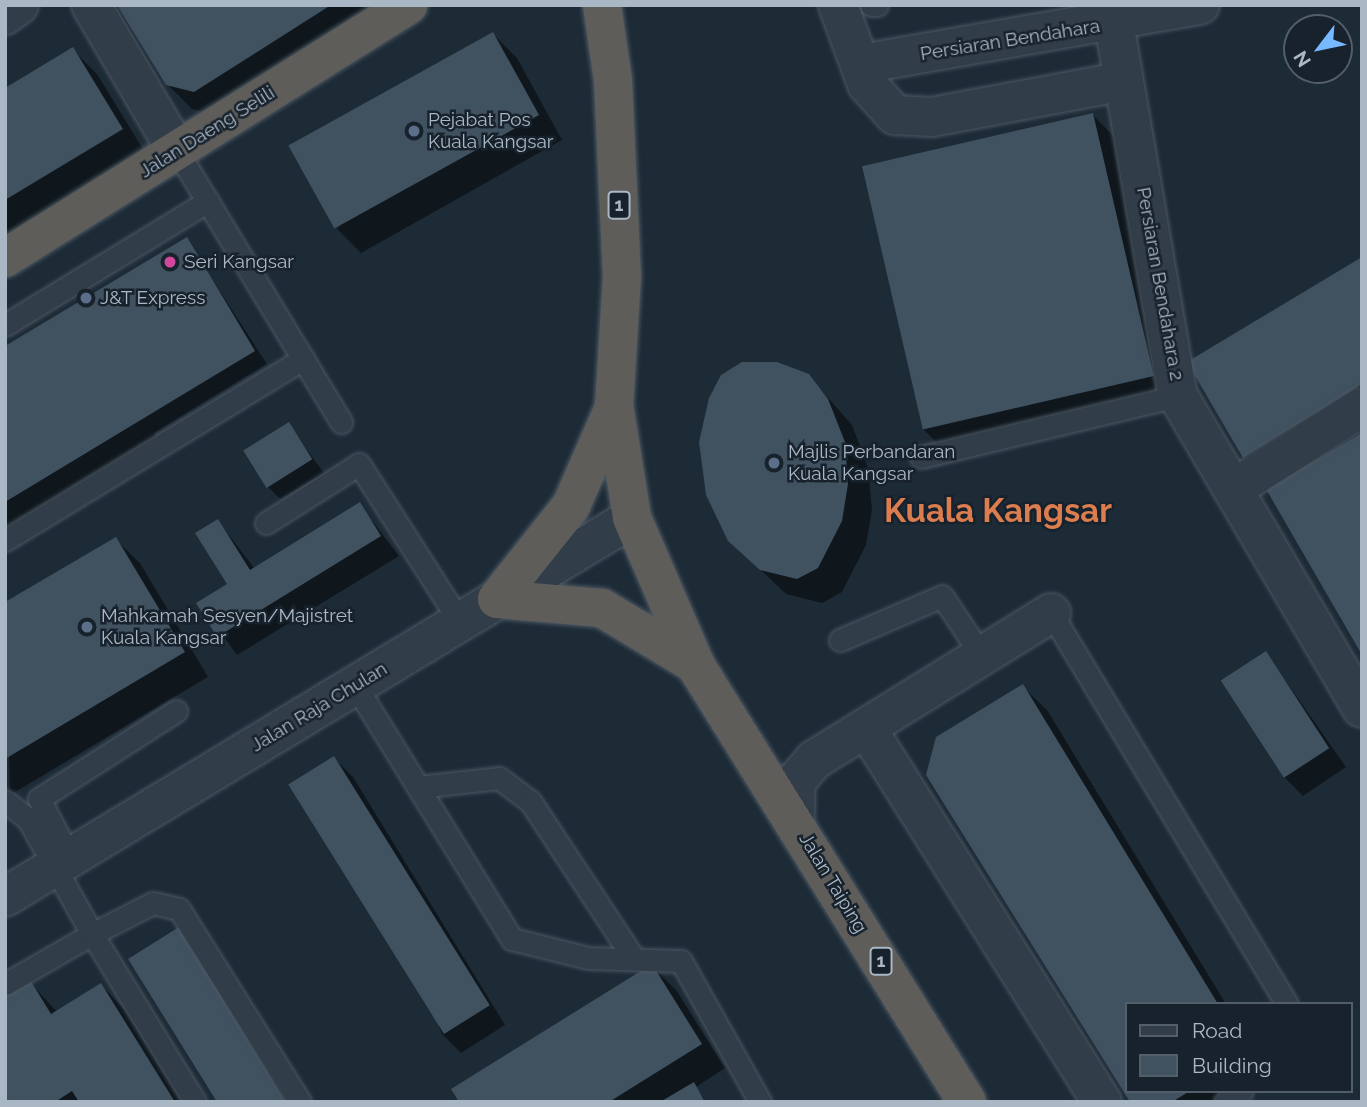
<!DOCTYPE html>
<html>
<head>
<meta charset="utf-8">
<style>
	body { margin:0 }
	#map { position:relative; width:1367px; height:1107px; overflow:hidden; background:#1d2b37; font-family:Raleway,sans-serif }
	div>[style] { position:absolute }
	.shadow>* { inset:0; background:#0007 }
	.building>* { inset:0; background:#405160; transform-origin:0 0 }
	.roads { filter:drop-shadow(0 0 2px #4c5863) drop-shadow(0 0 2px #4c5863) }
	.service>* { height:21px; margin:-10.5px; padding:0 10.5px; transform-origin:10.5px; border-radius:10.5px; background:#313d48 }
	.minor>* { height:38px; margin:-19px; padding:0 19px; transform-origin:19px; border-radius:19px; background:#313d48 }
	.tertiary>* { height:38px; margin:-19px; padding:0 19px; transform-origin:19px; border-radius:19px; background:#313d48 }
	.trunk>* { height:38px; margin:-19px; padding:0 19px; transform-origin:19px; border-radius:19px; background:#5e5d5a }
	.dots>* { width:19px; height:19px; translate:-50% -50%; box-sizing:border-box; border:4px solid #17222c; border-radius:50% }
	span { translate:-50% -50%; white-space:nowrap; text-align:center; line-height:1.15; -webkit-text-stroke:5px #17222c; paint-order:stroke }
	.shield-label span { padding:2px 5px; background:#17222c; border:2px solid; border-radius:5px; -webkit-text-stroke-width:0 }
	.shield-label { font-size:18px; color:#aab8c5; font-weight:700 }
	.street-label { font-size:19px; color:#aab8c5 }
	.poi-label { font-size:19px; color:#aab8c5 }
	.left { translate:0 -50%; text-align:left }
	.town-label { font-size:33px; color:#dc7d4f; font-weight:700 }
	.frame { position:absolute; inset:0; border:7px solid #aab8c5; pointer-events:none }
	.legend { position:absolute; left:1125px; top:1002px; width:228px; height:91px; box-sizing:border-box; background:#17222c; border:2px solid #525e69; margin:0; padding:9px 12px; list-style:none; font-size:21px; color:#aab8c5 }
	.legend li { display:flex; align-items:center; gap:14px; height:35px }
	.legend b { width:35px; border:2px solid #525e69 }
	.north { position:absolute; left:1283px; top:14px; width:70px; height:70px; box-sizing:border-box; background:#17222c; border:2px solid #525e69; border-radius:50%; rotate:238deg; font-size:19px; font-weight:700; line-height:28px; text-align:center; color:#aab8c5 }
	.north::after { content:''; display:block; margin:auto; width:24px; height:32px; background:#76b9ff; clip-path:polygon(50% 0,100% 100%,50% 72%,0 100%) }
</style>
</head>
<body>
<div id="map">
	<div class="shadow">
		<i style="clip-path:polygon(121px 5px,393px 5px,219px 116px,192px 109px,167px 84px)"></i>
		<i style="clip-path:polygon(493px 34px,517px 58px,562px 140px,361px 253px,337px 229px)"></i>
		<i style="clip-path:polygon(73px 50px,97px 74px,146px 154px,5px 239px,5px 90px)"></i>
		<i style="clip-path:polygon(1093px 115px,1117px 140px,1176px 400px,947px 453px,923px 429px)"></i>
		<i style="clip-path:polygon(186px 239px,267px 364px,154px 433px,159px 440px,5px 541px,5px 348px)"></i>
		<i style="clip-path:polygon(1362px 259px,1362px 415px,1264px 476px,1245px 457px,1190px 363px)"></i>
		<i style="clip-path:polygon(808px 375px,852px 425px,868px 468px,872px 510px,866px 545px,842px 592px,822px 603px,786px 594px,729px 540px)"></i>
		<i style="clip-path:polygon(288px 424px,324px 473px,280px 499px,267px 486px)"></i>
		<i style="clip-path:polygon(360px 505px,399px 556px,237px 655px,199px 603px,229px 585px,218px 521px,255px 569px)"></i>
		<i style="clip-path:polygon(115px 539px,140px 563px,208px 677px,10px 795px,5px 604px)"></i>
		<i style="clip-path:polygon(1266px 653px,1346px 767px,1303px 796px,1284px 777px)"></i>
		<i style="clip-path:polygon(1022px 686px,1047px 710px,1226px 1004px,1127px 1004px,1127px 1091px,1256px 1091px,1238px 1102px,1132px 1102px,938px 738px)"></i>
		<i style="clip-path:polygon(334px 758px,353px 777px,505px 1025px,461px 1053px,442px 1034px)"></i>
		<i style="clip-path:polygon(179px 930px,294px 1102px,219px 1102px)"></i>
		<i style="clip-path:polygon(652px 966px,676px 990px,725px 1068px,696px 1087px,706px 1102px,461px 1102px)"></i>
		<i style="clip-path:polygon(28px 980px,57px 1012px,101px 985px,125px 1010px,182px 1102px,5px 1102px)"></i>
	</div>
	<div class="building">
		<i style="clip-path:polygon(117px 5px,331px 5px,194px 92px,166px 85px)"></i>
		<i style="left:493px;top:32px;width:95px;height:234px;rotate:61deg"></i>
		<i style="clip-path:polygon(73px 47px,123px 129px,5px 200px,5px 88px)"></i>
		<i style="left:1093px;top:113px;width:270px;height:237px;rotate:77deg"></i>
		<i style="clip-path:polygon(187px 237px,255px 351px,5px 502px,5px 346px)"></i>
		<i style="clip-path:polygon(1362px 257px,1362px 384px,1243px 458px,1187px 362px)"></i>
		<i style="clip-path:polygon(742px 362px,777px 362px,809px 374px,828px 399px,845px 442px,848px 484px,842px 521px,818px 568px,797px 579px,760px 570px,728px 541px,706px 495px,699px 442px,709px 398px,721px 375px)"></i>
		<i style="left:289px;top:422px;width:44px;height:54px;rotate:58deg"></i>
		<i style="clip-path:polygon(1362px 433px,1362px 655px,1266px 489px)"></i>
		<i style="clip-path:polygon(360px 502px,381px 536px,217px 637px,196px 603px,227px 584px,195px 533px,218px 519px,250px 570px)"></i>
		<i style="clip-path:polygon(116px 537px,185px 652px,5px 759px,5px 602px)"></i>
		<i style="left:1266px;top:651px;width:116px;height:54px;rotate:57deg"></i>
		<i style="clip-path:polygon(1023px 684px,1218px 1004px,1127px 1004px,1127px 1091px,1190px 1091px,1172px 1102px,1130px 1102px,926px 775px,936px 737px)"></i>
		<i style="left:334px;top:756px;width:294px;height:54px;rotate:58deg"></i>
		<i style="clip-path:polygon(179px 927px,286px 1102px,217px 1102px,128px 959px)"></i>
		<i style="clip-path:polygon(652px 964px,702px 1044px,609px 1102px,459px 1102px,451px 1089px)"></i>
		<i style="clip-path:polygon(29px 978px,51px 1014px,101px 983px,175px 1102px,79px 1102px,72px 1091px,55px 1102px,5px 1102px,5px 992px)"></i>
		<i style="clip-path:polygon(694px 1082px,705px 1102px,660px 1102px)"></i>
	</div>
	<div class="roads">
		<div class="service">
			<i style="left:871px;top:5px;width:6px"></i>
			<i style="left:177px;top:151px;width:317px;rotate:58.8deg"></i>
			<i style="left:5px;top:325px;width:238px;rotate:-31.4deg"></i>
			<i style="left:921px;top:457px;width:264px;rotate:-13.4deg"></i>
			<i style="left:266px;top:523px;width:110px;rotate:-32.4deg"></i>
			<i style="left:359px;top:464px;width:188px;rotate:57.4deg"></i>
			<i style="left:5px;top:540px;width:349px;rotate:-31.3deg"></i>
			<i style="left:1051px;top:613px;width:457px;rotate:58.9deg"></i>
			<i style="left:840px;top:640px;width:111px;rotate:-23.3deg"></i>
			<i style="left:942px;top:596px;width:72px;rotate:56.3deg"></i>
			<i style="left:355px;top:685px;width:299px;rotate:58.3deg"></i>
			<i style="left:512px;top:939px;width:78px;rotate:14deg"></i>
			<i style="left:588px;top:958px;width:93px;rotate:1.8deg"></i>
			<i style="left:681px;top:961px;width:162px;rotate:60.7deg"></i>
			<i style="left:418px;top:787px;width:81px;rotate:-6.3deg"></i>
			<i style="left:499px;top:778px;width:39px;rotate:37deg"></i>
			<i style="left:530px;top:801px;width:189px;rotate:56.6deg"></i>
			<i style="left:5px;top:801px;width:29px;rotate:38deg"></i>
			<i style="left:28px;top:819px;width:132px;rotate:60.9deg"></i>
			<i style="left:92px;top:934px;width:100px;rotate:150.1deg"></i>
			<i style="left:70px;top:858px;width:67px;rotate:-117.7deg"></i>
			<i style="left:39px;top:799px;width:163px;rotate:-32.7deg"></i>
			<i style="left:195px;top:1102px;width:197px;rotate:-121.5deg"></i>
			<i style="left:92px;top:934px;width:68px;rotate:-26.9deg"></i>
			<i style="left:153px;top:903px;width:27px;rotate:13deg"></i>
			<i style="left:179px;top:909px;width:228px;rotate:57.9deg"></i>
			<i style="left:1225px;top:1102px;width:20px;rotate:-33deg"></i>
		</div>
		<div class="minor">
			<i style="left:91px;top:5px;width:169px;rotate:59.5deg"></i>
			<i style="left:838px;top:5px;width:84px;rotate:69.8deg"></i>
			<i style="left:867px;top:84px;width:42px;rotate:47.9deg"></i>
			<i style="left:895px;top:115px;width:37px;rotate:3deg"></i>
			<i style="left:932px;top:117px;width:195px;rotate:-10.6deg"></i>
			<i style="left:5px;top:15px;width:17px;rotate:-36deg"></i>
			<i style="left:1114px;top:23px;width:378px;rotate:80.3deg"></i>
			<i style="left:1178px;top:396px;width:362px;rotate:59.5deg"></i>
			<i style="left:861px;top:64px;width:344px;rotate:-9.9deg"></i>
			<i style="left:1233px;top:489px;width:153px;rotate:-32.4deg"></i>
			<i style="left:867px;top:729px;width:441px;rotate:57.8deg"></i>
			<i style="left:795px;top:820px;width:39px;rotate:-89deg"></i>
			<i style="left:796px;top:781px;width:28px;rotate:-49deg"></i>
			<i style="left:814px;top:760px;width:279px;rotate:-31.8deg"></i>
		</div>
		<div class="tertiary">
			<i style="left:5px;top:897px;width:733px;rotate:-31.15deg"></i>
		</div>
		<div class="trunk">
			<i style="left:602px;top:5px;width:76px;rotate:81.7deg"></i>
			<i style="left:613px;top:80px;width:196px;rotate:87.4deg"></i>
			<i style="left:622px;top:276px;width:129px;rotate:93.5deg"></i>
			<i style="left:614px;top:405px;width:114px;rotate:80.9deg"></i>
			<i style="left:632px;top:518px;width:161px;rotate:66.6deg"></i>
			<i style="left:696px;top:666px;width:513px;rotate:58.14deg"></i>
			<i style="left:5px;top:258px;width:476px;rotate:-32.1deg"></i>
			<i style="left:497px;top:599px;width:119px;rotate:-51.5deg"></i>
			<i style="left:571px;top:506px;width:103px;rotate:-66.4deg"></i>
			<i style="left:497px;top:599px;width:105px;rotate:4.9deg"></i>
			<i style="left:602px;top:608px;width:109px;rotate:31.1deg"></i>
		</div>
	</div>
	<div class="dots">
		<i style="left:414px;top:131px;background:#5c6f8a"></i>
		<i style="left:170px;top:262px;background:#d1479c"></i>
		<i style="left:86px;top:298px;background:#5c6f8a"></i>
		<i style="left:774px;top:463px;background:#5c6f8a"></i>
		<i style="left:87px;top:627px;background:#5c6f8a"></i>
	</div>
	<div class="shield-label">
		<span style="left:619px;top:205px">1</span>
		<span style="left:881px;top:961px">1</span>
	</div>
	<div class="street-label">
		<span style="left:1010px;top:40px;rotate:-9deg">Persiaran Bendahara</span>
		<span style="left:207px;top:132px;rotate:-32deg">Jalan Daeng Selili</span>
		<span style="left:1160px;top:284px;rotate:80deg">Persiaran Bendahara 2</span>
		<span style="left:319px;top:707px;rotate:-31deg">Jalan Raja Chulan</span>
		<span style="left:833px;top:883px;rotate:59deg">Jalan Taiping</span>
	</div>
	<div class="poi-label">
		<span class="left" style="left:428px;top:131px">Pejabat Pos<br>Kuala Kangsar</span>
		<span class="left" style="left:184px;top:262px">Seri Kangsar</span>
		<span class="left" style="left:100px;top:298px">J&amp;T Express</span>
		<span class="left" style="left:788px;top:463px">Majlis Perbandaran<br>Kuala Kangsar</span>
		<span class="left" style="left:101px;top:627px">Mahkamah Sesyen/Majistret<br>Kuala Kangsar</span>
	</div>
	<div class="town-label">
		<span style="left:998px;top:511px">Kuala Kangsar</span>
	</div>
	<div class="frame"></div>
	<ul class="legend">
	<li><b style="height:9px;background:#313d48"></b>Road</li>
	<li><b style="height:19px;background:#405160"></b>Building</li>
	</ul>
	<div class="north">N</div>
</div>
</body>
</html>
